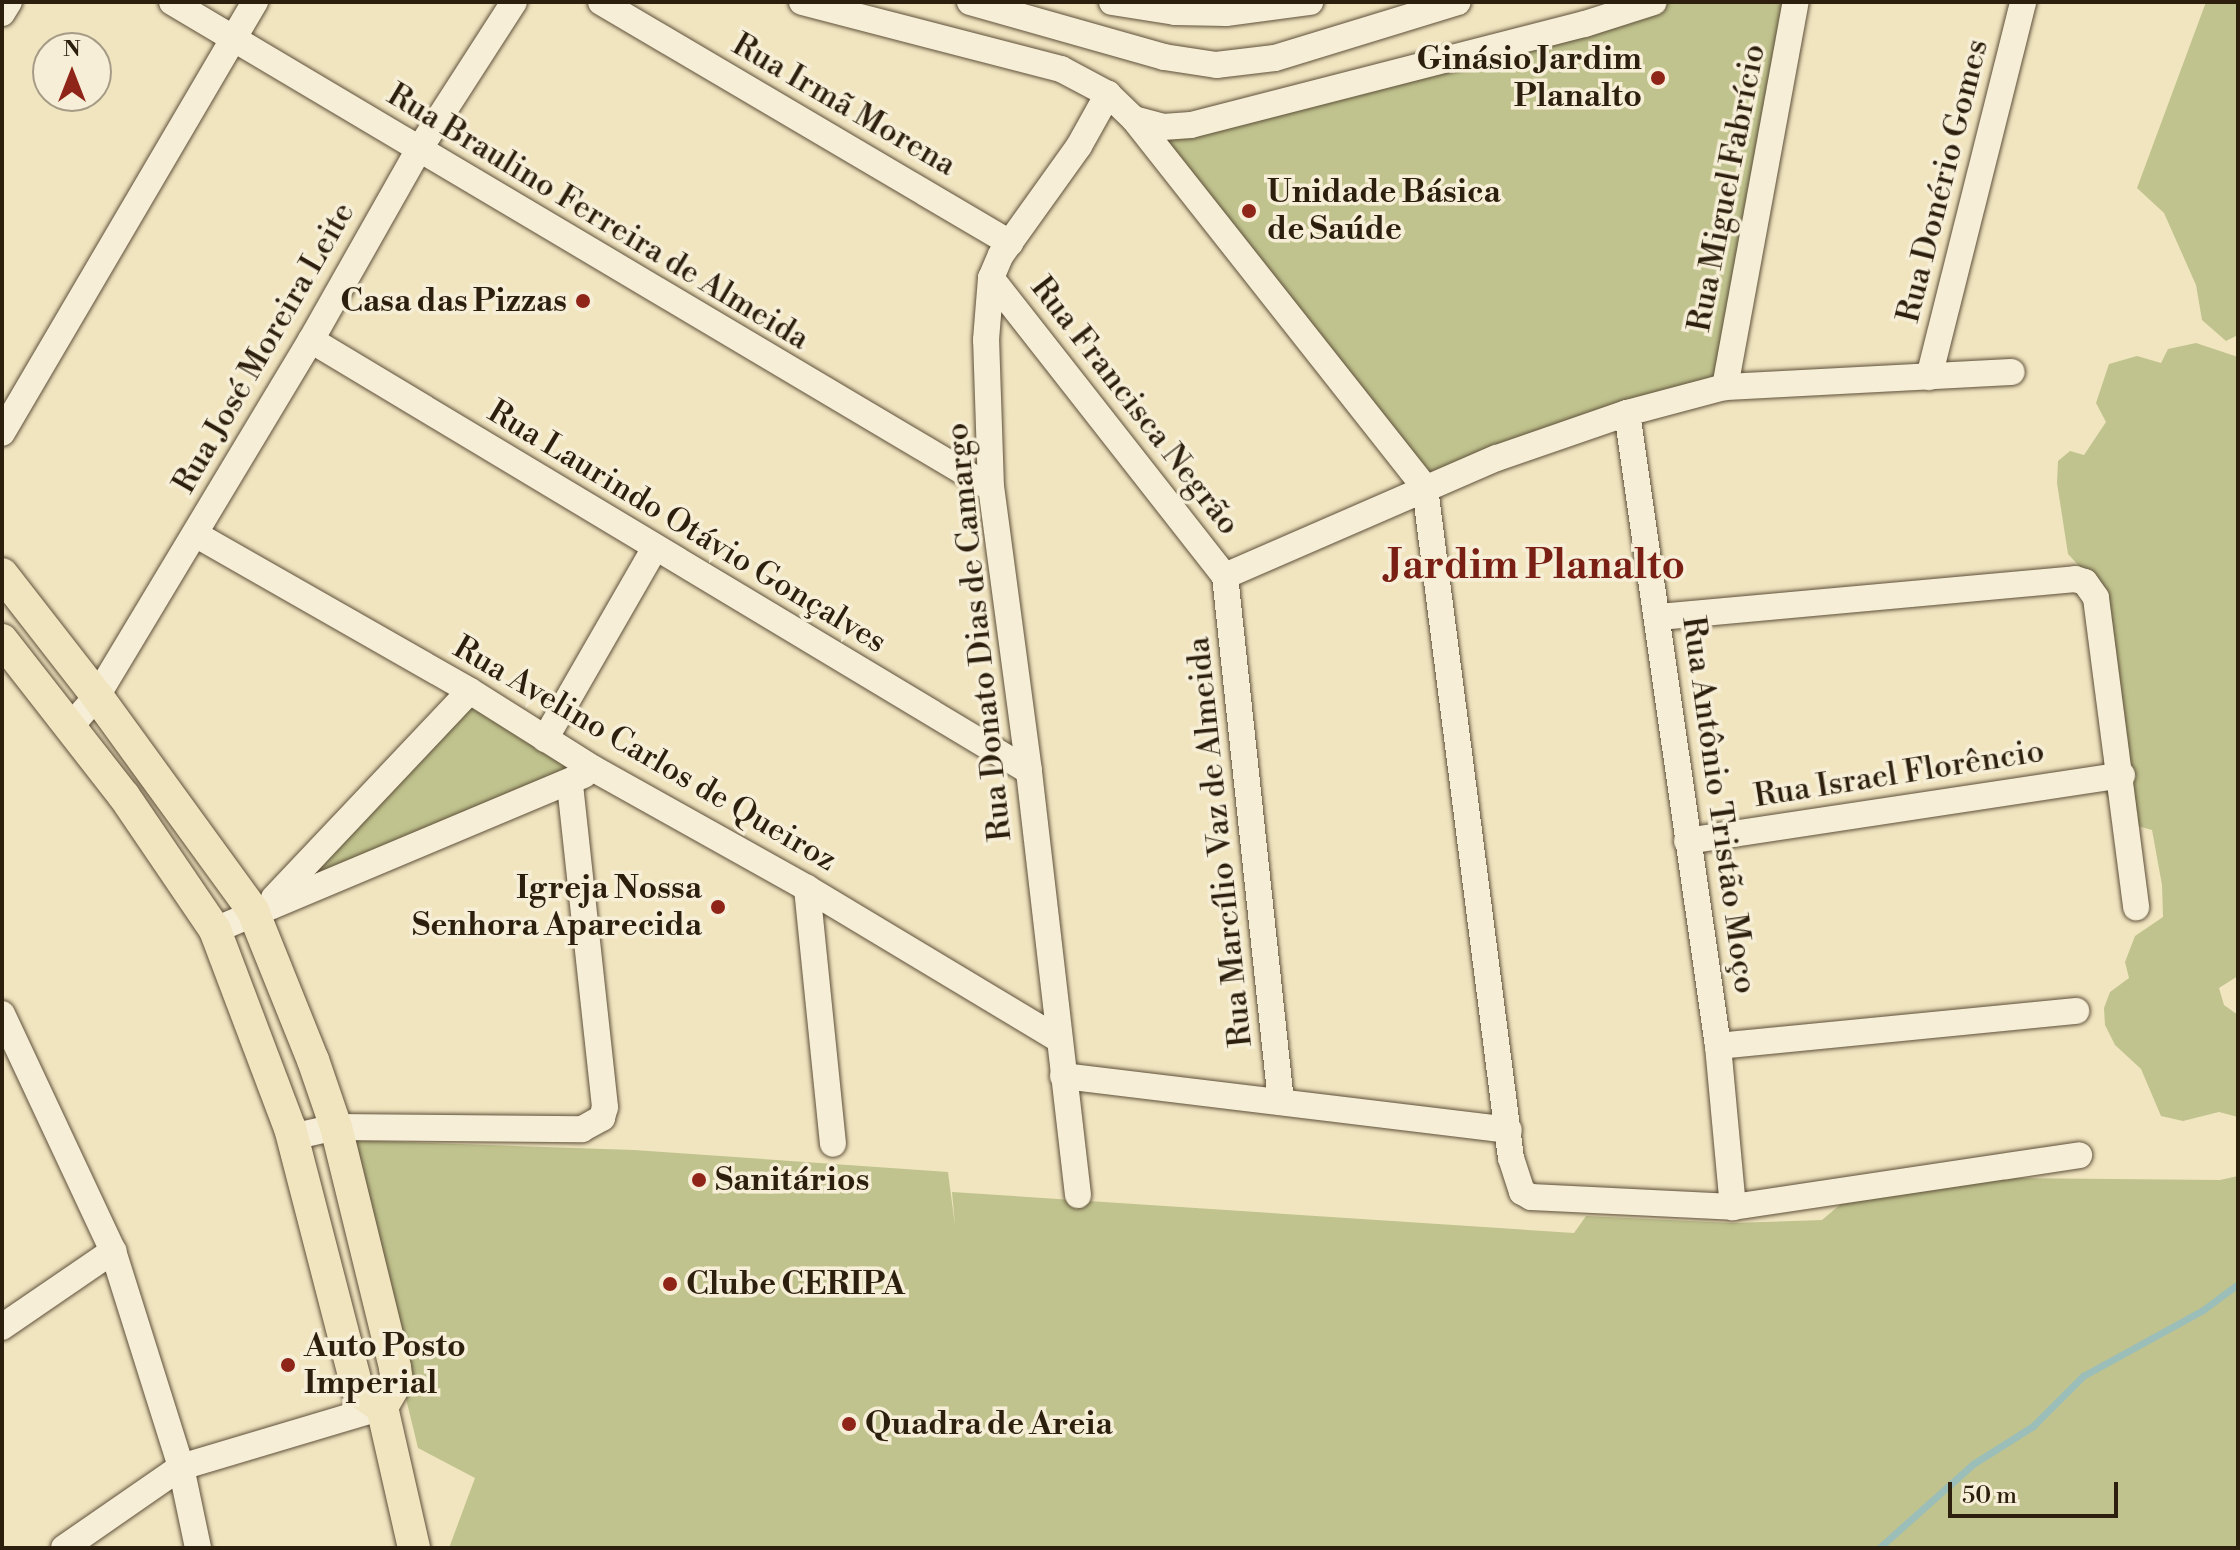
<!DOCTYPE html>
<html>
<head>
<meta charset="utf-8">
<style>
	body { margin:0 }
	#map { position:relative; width:2240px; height:1550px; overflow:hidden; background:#f1e5c0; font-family:"Libre Bodoni",serif }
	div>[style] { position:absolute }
	.green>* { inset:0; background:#c0c38e }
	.stream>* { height:7px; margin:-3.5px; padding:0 3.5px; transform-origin:3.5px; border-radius:3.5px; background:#9cbeb8 }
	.roads { filter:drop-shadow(0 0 2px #5e503a) drop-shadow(0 0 2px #5e503a) }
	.minor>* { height:26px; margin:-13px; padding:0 13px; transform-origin:13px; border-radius:13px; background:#f6eed6 }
	.major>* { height:32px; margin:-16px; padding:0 16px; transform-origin:16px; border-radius:16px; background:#f1e5c0 }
	.dots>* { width:22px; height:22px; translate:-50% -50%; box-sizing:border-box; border:4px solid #f6eed6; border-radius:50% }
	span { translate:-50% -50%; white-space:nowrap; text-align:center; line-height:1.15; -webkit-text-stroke:7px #f6eed6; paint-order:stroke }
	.poi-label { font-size:32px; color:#2d1f0d; font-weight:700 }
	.right { translate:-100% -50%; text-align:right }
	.left { translate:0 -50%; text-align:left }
	.street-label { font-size:32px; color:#2d1f0d }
	.district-label { font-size:40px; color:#7a1f14; font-weight:700 }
	.frame { position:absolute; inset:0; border:4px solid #2d1f0d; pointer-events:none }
	.north { position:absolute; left:32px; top:32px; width:80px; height:80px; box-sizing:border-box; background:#f6eed6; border:2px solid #a69b86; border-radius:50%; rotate:0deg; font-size:22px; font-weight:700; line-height:32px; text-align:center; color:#2d1f0d }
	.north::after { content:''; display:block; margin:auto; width:28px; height:36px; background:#8f2418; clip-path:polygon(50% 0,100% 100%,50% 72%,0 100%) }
	.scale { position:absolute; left:1948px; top:1482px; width:170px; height:36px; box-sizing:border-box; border:4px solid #2d1f0d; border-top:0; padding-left:10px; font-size:24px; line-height:28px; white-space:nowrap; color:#2d1f0d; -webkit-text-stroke:6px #f6eed6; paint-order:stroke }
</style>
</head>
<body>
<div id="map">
	<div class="green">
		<i style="clip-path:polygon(1674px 2px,1790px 2px,1720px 381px,1427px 482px,1150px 131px,1595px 27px)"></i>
		<i style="clip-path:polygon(2206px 2px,2238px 2px,2238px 335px,2226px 341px,2202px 320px,2196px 285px,2164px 213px,2137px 188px)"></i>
		<i style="clip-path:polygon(2196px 343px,2238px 357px,2238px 976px,2219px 988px,2224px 1005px,2238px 1015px,2238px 1117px,2219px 1112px,2183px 1121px,2161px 1116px,2141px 1069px,2115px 1045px,2105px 1025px,2104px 1008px,2110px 992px,2129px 978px,2125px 962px,2135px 936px,2163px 917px,2162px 885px,2152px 830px,2119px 821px,2106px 795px,2093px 639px,2083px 606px,2082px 569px,2068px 554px,2057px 483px,2058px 461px,2070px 451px,2084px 455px,2106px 422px,2096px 403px,2109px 364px,2137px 356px,2161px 363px,2168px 349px)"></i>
		<i style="clip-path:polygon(473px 705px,584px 775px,278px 894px)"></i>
		<i style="clip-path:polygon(343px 1140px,634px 1150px,948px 1172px,955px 1226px,952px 1192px,1574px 1233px,1586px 1216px,1732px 1223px,1822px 1220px,1842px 1203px,2010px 1178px,2220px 1180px,2238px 1176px,2238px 1548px,449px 1548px,475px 1478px,418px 1448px)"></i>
	</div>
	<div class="stream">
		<i style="left:1879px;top:1548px;width:126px;rotate:-41.8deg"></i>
		<i style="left:1973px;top:1464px;width:71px;rotate:-32.3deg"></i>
		<i style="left:2033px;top:1426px;width:71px;rotate:-45deg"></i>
		<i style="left:2083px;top:1376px;width:137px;rotate:-28.8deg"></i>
		<i style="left:2203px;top:1310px;width:44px;rotate:-36.6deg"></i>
	</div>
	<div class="roads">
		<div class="minor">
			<i style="left:172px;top:2px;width:952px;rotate:30.69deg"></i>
			<i style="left:601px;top:2px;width:475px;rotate:30.5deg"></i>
			<i style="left:802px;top:2px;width:268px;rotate:14.5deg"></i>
			<i style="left:1061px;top:69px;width:53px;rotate:28deg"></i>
			<i style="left:1108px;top:94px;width:36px;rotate:44deg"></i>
			<i style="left:1134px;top:119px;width:30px;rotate:15deg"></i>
			<i style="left:1163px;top:127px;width:28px;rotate:-4deg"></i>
			<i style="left:1191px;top:125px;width:407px;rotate:-14.4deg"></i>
			<i style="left:1585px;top:24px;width:72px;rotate:-17.7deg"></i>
			<i style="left:970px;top:2px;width:202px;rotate:15.8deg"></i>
			<i style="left:1164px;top:57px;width:53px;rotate:8.7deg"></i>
			<i style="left:1216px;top:65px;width:59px;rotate:-6.8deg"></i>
			<i style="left:1275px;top:58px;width:191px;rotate:-17deg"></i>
			<i style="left:1112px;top:2px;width:64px;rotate:9deg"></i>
			<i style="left:1175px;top:12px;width:51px;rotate:1.1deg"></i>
			<i style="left:1226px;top:13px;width:85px;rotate:-7.5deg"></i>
			<i style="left:2px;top:13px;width:13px;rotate:-58deg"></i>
			<i style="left:1134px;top:119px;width:470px;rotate:51.7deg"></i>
			<i style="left:1425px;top:488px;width:675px;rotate:82.69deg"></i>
			<i style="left:1511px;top:1158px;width:36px;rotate:72deg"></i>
			<i style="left:1522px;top:1192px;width:10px;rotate:29deg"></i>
			<i style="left:1531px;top:1197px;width:202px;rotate:2.8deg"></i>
			<i style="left:1733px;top:1207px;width:350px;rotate:-8.5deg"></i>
			<i style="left:991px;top:278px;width:379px;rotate:51.9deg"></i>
			<i style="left:311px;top:340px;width:837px;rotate:30.98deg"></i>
			<i style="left:1929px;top:377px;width:387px;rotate:-75.9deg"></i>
			<i style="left:1725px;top:387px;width:391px;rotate:-79.6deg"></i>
			<i style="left:1627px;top:413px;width:640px;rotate:81.82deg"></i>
			<i style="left:1718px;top:1046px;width:162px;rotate:84.7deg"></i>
			<i style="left:2px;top:433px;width:500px;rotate:-59.6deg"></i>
			<i style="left:195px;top:534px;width:317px;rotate:29.7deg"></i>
			<i style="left:470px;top:691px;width:146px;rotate:32.2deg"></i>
			<i style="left:594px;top:769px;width:244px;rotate:29.2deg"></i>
			<i style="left:807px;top:888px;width:292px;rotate:31deg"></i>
			<i style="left:1225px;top:576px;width:296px;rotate:-23.5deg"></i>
			<i style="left:1497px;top:458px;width:138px;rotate:-19.1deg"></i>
			<i style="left:1627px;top:413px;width:101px;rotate:-14.9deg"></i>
			<i style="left:1725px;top:387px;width:287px;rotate:-3deg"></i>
			<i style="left:1225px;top:576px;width:529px;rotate:83.92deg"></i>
			<i style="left:1659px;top:617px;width:418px;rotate:-5.2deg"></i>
			<i style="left:2075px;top:579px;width:10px;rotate:17deg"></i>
			<i style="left:2085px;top:582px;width:19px;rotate:55deg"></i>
			<i style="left:2096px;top:598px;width:312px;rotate:82.6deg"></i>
			<i style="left:70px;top:727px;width:41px;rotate:-48.9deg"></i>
			<i style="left:97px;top:696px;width:415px;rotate:-59deg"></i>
			<i style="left:311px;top:340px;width:217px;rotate:-60.5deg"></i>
			<i style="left:418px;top:151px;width:177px;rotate:-57.2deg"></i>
			<i style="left:545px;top:739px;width:220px;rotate:-60.1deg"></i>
			<i style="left:1687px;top:841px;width:440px;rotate:-8.6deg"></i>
			<i style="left:807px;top:888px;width:257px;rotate:84.2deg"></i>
			<i style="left:274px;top:898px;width:285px;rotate:-46.6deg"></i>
			<i style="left:215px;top:930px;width:400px;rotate:-22.8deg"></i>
			<i style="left:2px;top:1014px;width:262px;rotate:64.9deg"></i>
			<i style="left:113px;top:1251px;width:226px;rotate:72.5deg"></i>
			<i style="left:181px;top:1467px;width:83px;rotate:78.1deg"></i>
			<i style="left:1718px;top:1046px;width:360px;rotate:-5.6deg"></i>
			<i style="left:1063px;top:1076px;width:449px;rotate:6.9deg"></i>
			<i style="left:292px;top:1137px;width:45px;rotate:-12.8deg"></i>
			<i style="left:336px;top:1127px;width:246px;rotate:0.5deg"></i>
			<i style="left:582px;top:1129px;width:23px;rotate:-29deg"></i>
			<i style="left:602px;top:1118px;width:11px;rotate:-75deg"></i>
			<i style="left:605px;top:1107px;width:326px;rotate:-96.2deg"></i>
			<i style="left:1078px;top:1195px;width:427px;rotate:-96.6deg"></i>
			<i style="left:1029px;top:771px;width:286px;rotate:-97.6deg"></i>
			<i style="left:991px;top:488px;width:148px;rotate:-91.9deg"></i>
			<i style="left:986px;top:340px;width:62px;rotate:-85.4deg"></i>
			<i style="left:991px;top:278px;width:25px;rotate:-67deg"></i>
			<i style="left:1001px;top:255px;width:134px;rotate:-54.4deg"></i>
			<i style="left:1079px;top:146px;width:60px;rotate:-60.9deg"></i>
			<i style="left:2px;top:1327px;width:135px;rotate:-34.4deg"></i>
			<i style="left:64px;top:1548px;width:142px;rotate:-34.7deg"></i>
			<i style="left:181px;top:1467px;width:210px;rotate:-16.6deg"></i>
		</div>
		<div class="major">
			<i style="left:2px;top:574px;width:155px;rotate:52.1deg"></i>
			<i style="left:97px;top:696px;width:266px;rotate:54deg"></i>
			<i style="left:253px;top:911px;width:161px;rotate:68.1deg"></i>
			<i style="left:313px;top:1060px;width:71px;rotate:71.1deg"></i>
			<i style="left:336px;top:1127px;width:248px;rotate:76.2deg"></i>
			<i style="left:395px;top:1368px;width:13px;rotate:81deg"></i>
			<i style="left:397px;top:1381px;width:30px;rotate:120deg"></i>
			<i style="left:382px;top:1407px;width:145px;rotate:77.2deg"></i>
			<i style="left:2px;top:640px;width:198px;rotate:52deg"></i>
			<i style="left:124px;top:796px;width:162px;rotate:55.8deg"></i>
			<i style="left:215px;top:930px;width:212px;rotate:69.3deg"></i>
			<i style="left:290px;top:1128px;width:272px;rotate:75.5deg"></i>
			<i style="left:358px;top:1391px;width:29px;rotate:34deg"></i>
		</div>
	</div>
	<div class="dots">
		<i style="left:1658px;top:78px;background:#8f2418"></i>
		<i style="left:1249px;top:211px;background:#8f2418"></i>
		<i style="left:583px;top:301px;background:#8f2418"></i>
		<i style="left:718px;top:907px;background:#8f2418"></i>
		<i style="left:699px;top:1180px;background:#8f2418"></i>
		<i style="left:670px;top:1284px;background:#8f2418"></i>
		<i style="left:288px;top:1365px;background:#8f2418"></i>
		<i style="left:849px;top:1424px;background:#8f2418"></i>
	</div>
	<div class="poi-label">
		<span class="right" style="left:1642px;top:78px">Ginásio Jardim<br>Planalto</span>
		<span class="left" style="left:1267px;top:211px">Unidade Básica<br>de Saúde</span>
		<span class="right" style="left:567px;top:301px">Casa das Pizzas</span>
		<span class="right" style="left:702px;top:907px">Igreja Nossa<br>Senhora Aparecida</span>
		<span class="left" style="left:715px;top:1180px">Sanitários</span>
		<span class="left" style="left:686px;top:1284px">Clube CERIPA</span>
		<span class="left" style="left:304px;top:1365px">Auto Posto<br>Imperial</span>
		<span class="left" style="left:865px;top:1424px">Quadra de Areia</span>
	</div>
	<div class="street-label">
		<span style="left:844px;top:105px;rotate:30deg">Rua Irmã Morena</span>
		<span style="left:1943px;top:181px;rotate:-76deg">Rua Donério Gomes</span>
		<span style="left:1727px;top:188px;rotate:-79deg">Rua Miguel Fabrício</span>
		<span style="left:598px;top:217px;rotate:31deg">Rua Braulino Ferreira de Almeida</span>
		<span style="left:264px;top:348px;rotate:-60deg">Rua José Moreira Leite</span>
		<span style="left:1135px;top:406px;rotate:52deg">Rua Francisca Negrão</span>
		<span style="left:687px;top:527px;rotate:31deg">Rua Laurindo Otávio Gonçalves</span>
		<span style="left:979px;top:632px;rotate:-96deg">Rua Donato Dias de Camargo</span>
		<span style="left:645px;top:754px;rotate:30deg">Rua Avelino Carlos de Queiroz</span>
		<span style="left:1899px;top:774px;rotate:-9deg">Rua Israel Florêncio</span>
		<span style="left:1719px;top:805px;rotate:82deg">Rua Antônio Tristão Moço</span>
		<span style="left:1220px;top:842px;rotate:-96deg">Rua Marcílio Vaz de Almeida</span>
	</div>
	<div class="district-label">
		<span style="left:1536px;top:566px">Jardim Planalto</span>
	</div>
	<div class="frame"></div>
	<div class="north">N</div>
	<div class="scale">50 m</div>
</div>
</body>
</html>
